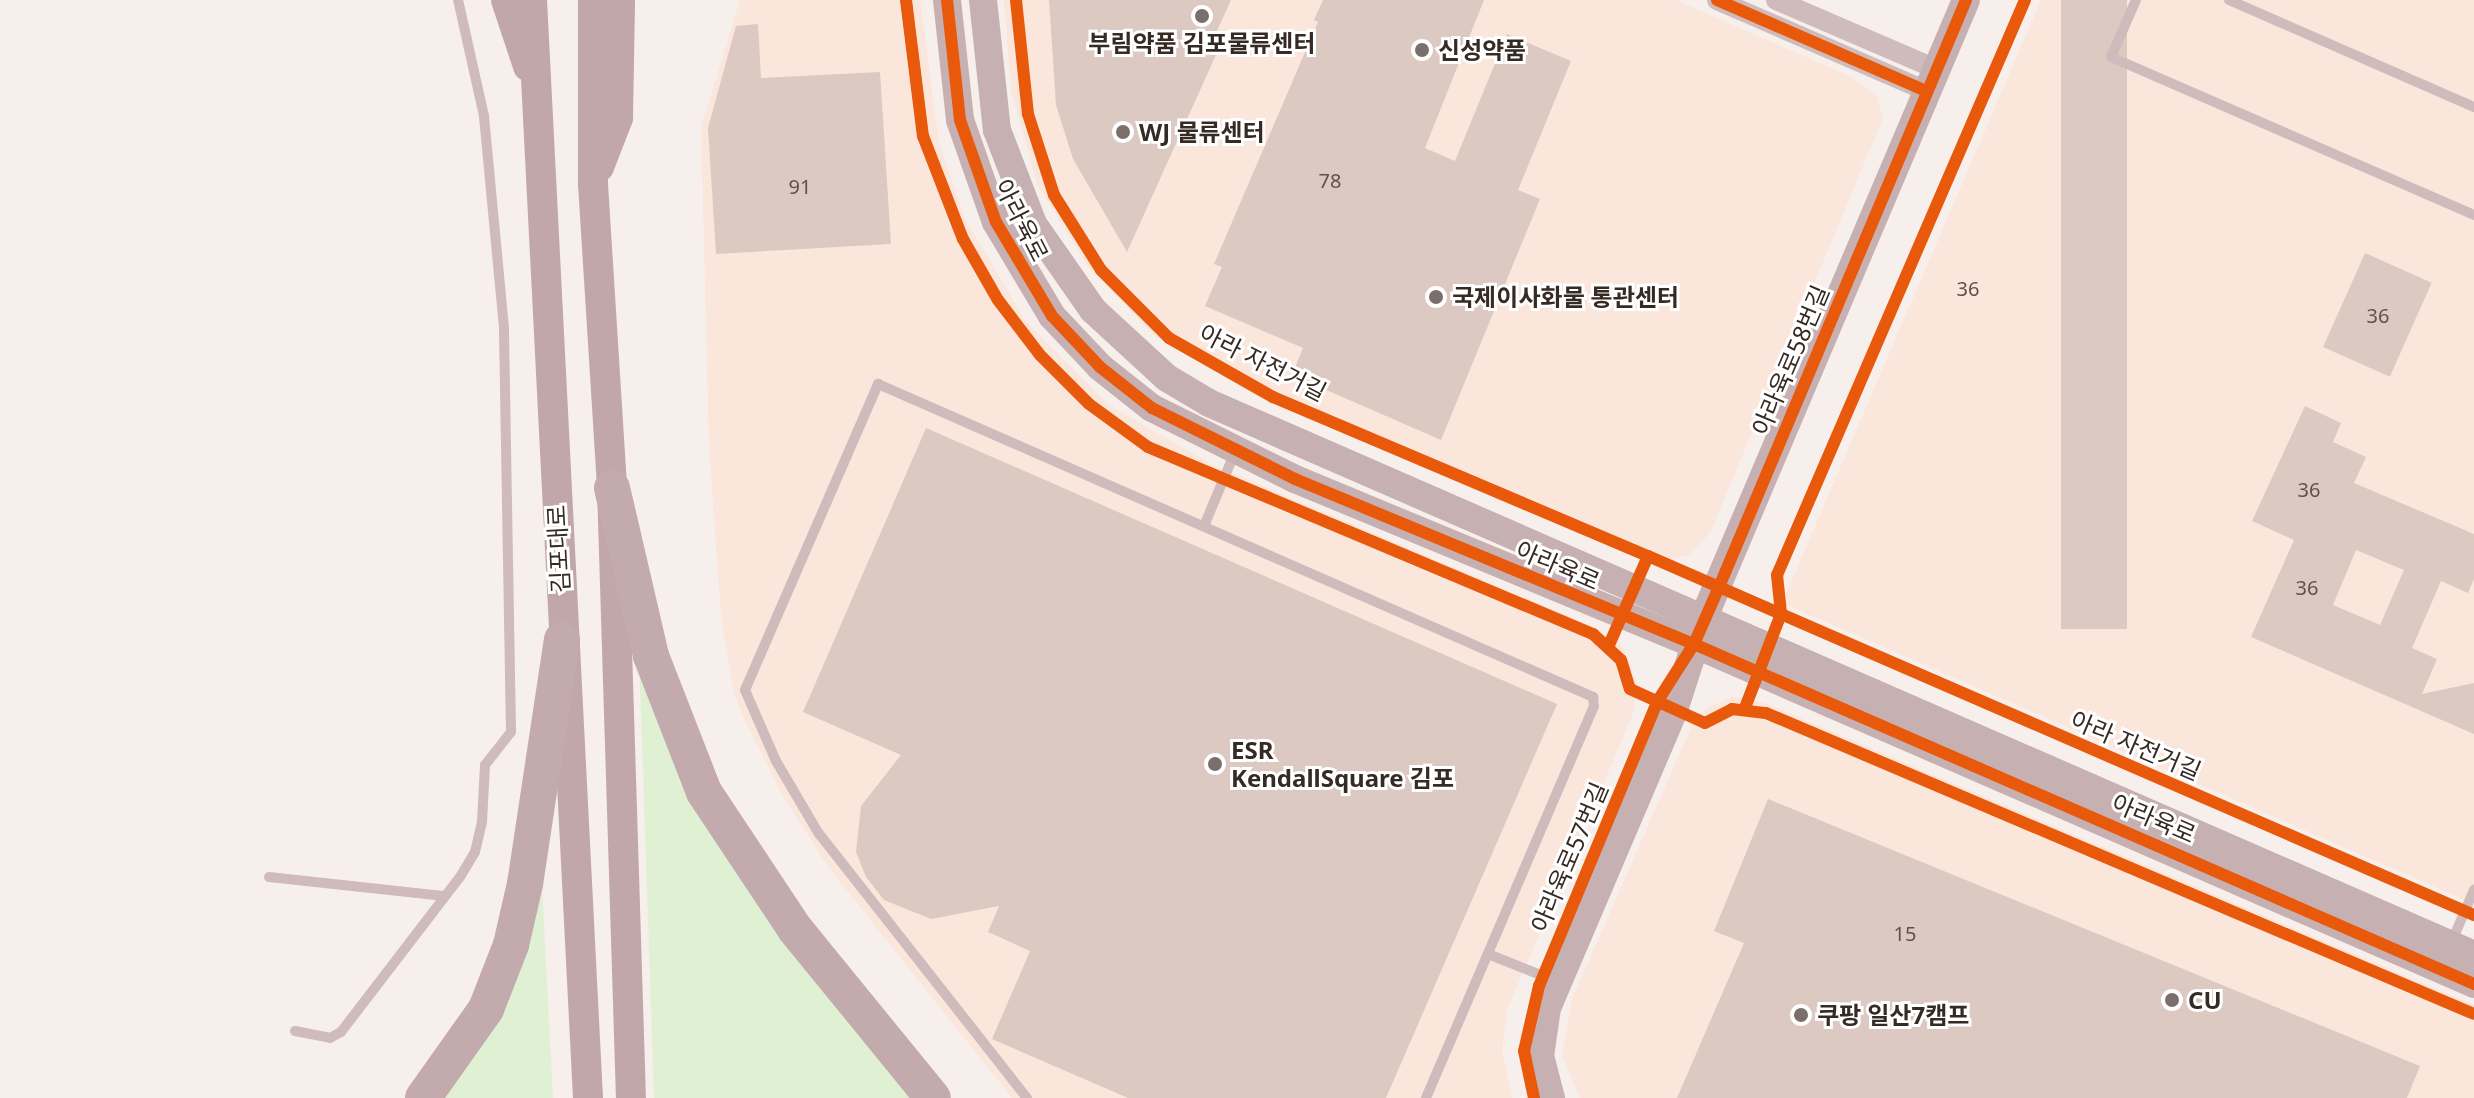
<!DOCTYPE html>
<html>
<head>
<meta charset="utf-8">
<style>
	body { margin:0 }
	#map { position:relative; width:2474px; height:1098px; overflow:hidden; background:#f7efec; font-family:"Noto Sans","Noto Sans KR",sans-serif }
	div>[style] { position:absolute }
	.built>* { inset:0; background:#fbe6dc }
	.green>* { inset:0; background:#e0f0d2 }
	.building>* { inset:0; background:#dcc9c1; transform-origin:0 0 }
	.lane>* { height:10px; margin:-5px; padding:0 5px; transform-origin:5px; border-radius:5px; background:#cfbbbc }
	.street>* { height:20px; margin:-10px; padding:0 10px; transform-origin:10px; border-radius:10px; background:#cfbbbc }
	.secondary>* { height:28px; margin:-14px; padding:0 14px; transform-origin:14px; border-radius:14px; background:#c7b0b1 }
	.primary>* { height:30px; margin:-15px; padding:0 15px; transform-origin:15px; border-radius:15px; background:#c1a7a9 }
	.highway>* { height:36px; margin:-18px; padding:0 18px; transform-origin:18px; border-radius:18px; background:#c3aaac }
	.cycleway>* { height:12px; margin:-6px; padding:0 6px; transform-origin:6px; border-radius:6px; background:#e8590c }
	.dots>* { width:22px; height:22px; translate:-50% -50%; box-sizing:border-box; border:4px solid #fff; border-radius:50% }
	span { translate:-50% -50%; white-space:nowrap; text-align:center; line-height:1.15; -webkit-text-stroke:6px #fff; paint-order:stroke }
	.number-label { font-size:20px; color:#60524b }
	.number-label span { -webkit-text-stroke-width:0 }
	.poi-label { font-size:24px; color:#362a24; font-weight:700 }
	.left { translate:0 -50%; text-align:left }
	.street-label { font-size:24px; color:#362a24 }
</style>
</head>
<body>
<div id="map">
	<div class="built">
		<i style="clip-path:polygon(740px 0,920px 0,939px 143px,965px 218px,1024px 319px,1109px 405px,1209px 463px,1596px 628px,1624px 648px,1638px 686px,1632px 716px,1507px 1010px,1502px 1051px,1512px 1098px,1012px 1098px,829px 868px,781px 793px,743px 717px,734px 693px,721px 617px,709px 445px,701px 128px)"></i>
		<i style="clip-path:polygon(1004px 0,1676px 0,1852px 77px,1877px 96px,1883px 118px,1711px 531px,1690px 555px,1651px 563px,1253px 394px,1155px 336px,1089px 268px,1037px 184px,1011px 91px)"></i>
		<i style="clip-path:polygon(2041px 0,2474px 0,2474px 904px,1782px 603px)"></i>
		<i style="clip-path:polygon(1732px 697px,1765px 703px,2474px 1005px,2474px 1098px,1580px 1098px,1562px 1055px,1572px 999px,1693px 723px,1705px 709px)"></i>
	</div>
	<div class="green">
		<i style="clip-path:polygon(639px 653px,912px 1098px,654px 1098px)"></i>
		<i style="clip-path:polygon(540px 849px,553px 1098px,440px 1098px)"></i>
	</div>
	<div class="building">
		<i style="clip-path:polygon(1049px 0,1231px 0,1212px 42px,1220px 46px,1127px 252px,1073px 159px,1056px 105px)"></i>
		<i style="clip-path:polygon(1323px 0,1484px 0,1425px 148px,1455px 161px,1507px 34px,1571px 61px,1518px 190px,1540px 199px,1441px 440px,1292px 375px,1303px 348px,1205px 306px,1222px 267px,1214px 264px,1318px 22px,1314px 20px)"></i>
		<i style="left:2061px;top:0;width:66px;height:629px"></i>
		<i style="clip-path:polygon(758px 24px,761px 78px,880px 72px,891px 244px,716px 254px,708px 128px,736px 26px)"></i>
		<i style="left:2365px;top:253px;width:73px;height:103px;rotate:24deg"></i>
		<i style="clip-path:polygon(evenodd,2305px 406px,2341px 423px,2333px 442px,2366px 457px,2354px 483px,2474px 534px,2474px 579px,2468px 593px,2441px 581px,2412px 648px,2437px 659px,2422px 694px,2474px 683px,2474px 734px,2251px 637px,2294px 540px,2252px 521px,2305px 406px,2356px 550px,2404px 570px,2380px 625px,2333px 605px,2356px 550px)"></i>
		<i style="clip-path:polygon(926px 428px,1557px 704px,1386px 1098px,1128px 1098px,992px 1039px,1030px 951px,988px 932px,999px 906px,931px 919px,884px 900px,866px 877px,856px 852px,861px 806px,901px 755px,803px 712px)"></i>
		<i style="clip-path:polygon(1768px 799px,2420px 1066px,2407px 1098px,1677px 1098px,1744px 943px,1714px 931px)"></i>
	</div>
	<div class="lane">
		<i style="left:2136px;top:0;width:62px;rotate:113.7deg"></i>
		<i style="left:2111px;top:57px;width:396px;rotate:23.5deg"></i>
		<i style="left:2229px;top:0;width:267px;rotate:23.6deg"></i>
		<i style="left:1204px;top:526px;width:80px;rotate:-67.3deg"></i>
		<i style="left:269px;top:877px;width:177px;rotate:6.2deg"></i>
		<i style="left:2452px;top:941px;width:56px;rotate:-66.7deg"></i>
		<i style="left:1488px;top:954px;width:59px;rotate:21.8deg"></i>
		<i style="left:295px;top:1031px;width:36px;rotate:11deg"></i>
		<i style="left:330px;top:1038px;width:13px;rotate:-29deg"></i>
		<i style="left:341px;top:1032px;width:195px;rotate:-52.5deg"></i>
		<i style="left:460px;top:877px;width:29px;rotate:-59deg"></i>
		<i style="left:475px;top:852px;width:31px;rotate:-77deg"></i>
		<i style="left:482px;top:822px;width:57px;rotate:-87deg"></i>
		<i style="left:485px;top:765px;width:42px;rotate:-51.8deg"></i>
		<i style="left:511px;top:732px;width:404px;rotate:-91deg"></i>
		<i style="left:504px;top:328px;width:213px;rotate:-95.4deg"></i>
		<i style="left:484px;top:116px;width:119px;rotate:-102.6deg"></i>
		<i style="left:1027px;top:1098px;width:336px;rotate:-128.2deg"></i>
		<i style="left:819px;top:834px;width:85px;rotate:-120.5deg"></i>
		<i style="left:776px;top:761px;width:77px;rotate:-113.6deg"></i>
		<i style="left:745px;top:690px;width:334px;rotate:-66.5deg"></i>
		<i style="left:878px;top:384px;width:781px;rotate:23.64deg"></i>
		<i style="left:1593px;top:697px;width:9px;rotate:84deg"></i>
		<i style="left:1594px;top:706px;width:426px;rotate:113.2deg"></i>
	</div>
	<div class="street">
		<i style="left:1717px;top:0;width:228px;rotate:23.5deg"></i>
		<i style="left:1776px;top:0;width:174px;rotate:23.3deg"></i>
	</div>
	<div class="secondary">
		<i style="left:947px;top:0;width:121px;rotate:83.8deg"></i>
		<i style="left:960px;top:120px;width:108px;rotate:70.6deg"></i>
		<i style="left:996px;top:222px;width:109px;rotate:59.2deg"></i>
		<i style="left:1052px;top:316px;width:70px;rotate:46.7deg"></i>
		<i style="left:1100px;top:367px;width:66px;rotate:38.3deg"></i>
		<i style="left:1152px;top:408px;width:160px;rotate:26.4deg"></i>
		<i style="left:1295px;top:479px;width:432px;rotate:22.5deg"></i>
		<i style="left:1694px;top:644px;width:851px;rotate:23.55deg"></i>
		<i style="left:983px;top:0;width:131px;rotate:83.9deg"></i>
		<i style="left:997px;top:130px;width:101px;rotate:69deg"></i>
		<i style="left:1033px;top:224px;width:105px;rotate:55.1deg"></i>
		<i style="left:1093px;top:310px;width:100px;rotate:42.6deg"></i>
		<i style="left:1167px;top:378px;width:49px;rotate:30.8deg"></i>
		<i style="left:1209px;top:403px;width:1380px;rotate:23.57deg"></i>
		<i style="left:1551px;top:1098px;width:43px;rotate:-104.7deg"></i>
		<i style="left:1540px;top:1056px;width:49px;rotate:-81.7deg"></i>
		<i style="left:1547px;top:1008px;width:324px;rotate:-66.9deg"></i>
		<i style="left:1674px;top:710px;width:98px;rotate:-72.1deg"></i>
		<i style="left:1704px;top:617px;width:670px;rotate:-66.99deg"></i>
	</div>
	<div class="primary">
		<i style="left:506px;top:0;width:70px;rotate:71.6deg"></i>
		<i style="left:532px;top:0;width:1099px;rotate:87.08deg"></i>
		<i style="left:593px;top:0;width:184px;rotate:90deg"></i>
		<i style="left:593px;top:184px;width:305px;rotate:86.4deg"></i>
		<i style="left:612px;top:488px;width:610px;rotate:88.22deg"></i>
		<i style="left:599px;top:167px;width:53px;rotate:-68.8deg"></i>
		<i style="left:618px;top:118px;width:118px;rotate:-89deg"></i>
	</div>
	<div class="highway">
		<i style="left:612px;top:488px;width:172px;rotate:76.9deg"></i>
		<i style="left:651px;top:656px;width:146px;rotate:68.7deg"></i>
		<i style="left:704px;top:792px;width:164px;rotate:56.4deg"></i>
		<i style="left:795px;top:929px;width:218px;rotate:50.8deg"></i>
		<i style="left:423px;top:1098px;width:109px;rotate:-54.7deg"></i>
		<i style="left:486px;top:1009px;width:69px;rotate:-68.7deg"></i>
		<i style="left:511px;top:945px;width:63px;rotate:-77.1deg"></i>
		<i style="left:525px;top:884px;width:247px;rotate:-81.4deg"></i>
	</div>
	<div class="cycleway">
		<i style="left:906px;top:0;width:137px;rotate:82.9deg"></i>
		<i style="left:923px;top:136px;width:110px;rotate:68.8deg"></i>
		<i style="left:963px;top:239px;width:70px;rotate:60.2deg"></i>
		<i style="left:998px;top:300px;width:69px;rotate:52.6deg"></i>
		<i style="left:1040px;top:355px;width:69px;rotate:45deg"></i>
		<i style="left:1089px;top:404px;width:73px;rotate:36.1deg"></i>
		<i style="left:1148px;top:447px;width:483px;rotate:22.8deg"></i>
		<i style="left:1593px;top:634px;width:38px;rotate:43deg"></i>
		<i style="left:1621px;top:660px;width:30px;rotate:73deg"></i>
		<i style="left:1630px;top:689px;width:82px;rotate:24.4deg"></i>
		<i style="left:1705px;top:723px;width:30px;rotate:-27deg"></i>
		<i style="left:1732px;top:709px;width:34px;rotate:7deg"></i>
		<i style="left:1766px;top:713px;width:769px;rotate:23.03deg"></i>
		<i style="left:947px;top:0;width:121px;rotate:83.8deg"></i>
		<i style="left:960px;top:120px;width:108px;rotate:70.6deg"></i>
		<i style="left:996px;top:222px;width:109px;rotate:59.2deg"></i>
		<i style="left:1052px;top:316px;width:70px;rotate:46.7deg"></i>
		<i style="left:1100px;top:367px;width:66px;rotate:38.3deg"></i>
		<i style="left:1152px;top:408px;width:160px;rotate:26.4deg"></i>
		<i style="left:1295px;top:479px;width:432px;rotate:22.5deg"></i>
		<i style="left:1694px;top:644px;width:851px;rotate:23.55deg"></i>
		<i style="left:1016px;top:0;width:115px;rotate:84deg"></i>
		<i style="left:1028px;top:114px;width:85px;rotate:72.2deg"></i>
		<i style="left:1054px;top:195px;width:89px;rotate:57.9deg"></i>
		<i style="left:1101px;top:270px;width:96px;rotate:45deg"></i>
		<i style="left:1169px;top:338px;width:120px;rotate:29.6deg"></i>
		<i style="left:1273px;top:397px;width:407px;rotate:23deg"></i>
		<i style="left:1717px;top:0;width:228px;rotate:23.5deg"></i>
		<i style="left:2025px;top:0;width:626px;rotate:113.33deg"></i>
		<i style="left:1777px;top:575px;width:39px;rotate:84deg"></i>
		<i style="left:1781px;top:614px;width:756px;rotate:23.48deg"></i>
		<i style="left:1609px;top:645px;width:97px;rotate:-66.3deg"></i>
		<i style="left:1648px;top:556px;width:145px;rotate:23.6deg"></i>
		<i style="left:1781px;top:614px;width:101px;rotate:111deg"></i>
		<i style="left:1534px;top:1098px;width:48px;rotate:-102deg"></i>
		<i style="left:1524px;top:1051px;width:67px;rotate:-77deg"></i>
		<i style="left:1539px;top:986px;width:308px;rotate:-67.4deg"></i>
		<i style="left:1657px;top:702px;width:69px;rotate:-57.5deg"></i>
		<i style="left:1694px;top:644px;width:62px;rotate:-66.3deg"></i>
		<i style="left:1719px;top:587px;width:637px;rotate:-67.18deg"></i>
	</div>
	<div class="dots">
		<i style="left:1202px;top:16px;background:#7a6f6a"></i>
		<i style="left:1422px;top:50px;background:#7a6f6a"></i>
		<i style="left:1123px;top:132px;background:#7a6f6a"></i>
		<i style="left:1436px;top:297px;background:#7a6f6a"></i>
		<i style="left:1215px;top:764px;background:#7a6f6a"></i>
		<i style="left:2172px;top:1000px;background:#7a6f6a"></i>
		<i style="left:1801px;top:1015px;background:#7a6f6a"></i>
	</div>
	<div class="number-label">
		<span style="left:1330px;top:180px">78</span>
		<span style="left:800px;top:186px">91</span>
		<span style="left:1968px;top:288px">36</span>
		<span style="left:2378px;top:315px">36</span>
		<span style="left:2309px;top:489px">36</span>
		<span style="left:2307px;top:587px">36</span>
		<span style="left:1905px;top:933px">15</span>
	</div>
	<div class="poi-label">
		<span style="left:1202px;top:43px">부림약품 김포물류센터</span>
		<span class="left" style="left:1438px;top:50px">신성약품</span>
		<span class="left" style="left:1139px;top:132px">WJ 물류센터</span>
		<span class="left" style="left:1452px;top:297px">국제이사화물 통관센터</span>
		<span class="left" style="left:1231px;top:764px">ESR<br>KendallSquare 김포</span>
		<span class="left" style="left:2188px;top:1000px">CU</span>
		<span class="left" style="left:1817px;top:1015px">쿠팡 일산7캠프</span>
	</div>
	<div class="street-label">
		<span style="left:1022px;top:220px;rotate:63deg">아라육로</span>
		<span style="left:1790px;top:360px;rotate:-67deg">아라육로58번길</span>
		<span style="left:1263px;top:362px;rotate:27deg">아라 자전거길</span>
		<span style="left:558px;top:549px;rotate:-93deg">김포대로</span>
		<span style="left:1558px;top:565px;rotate:23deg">아라육로</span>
		<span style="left:2136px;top:745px;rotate:23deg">아라 자전거길</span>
		<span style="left:2154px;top:818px;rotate:23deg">아라육로</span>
		<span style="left:1569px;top:857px;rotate:-67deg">아라육로57번길</span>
	</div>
</div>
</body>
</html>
